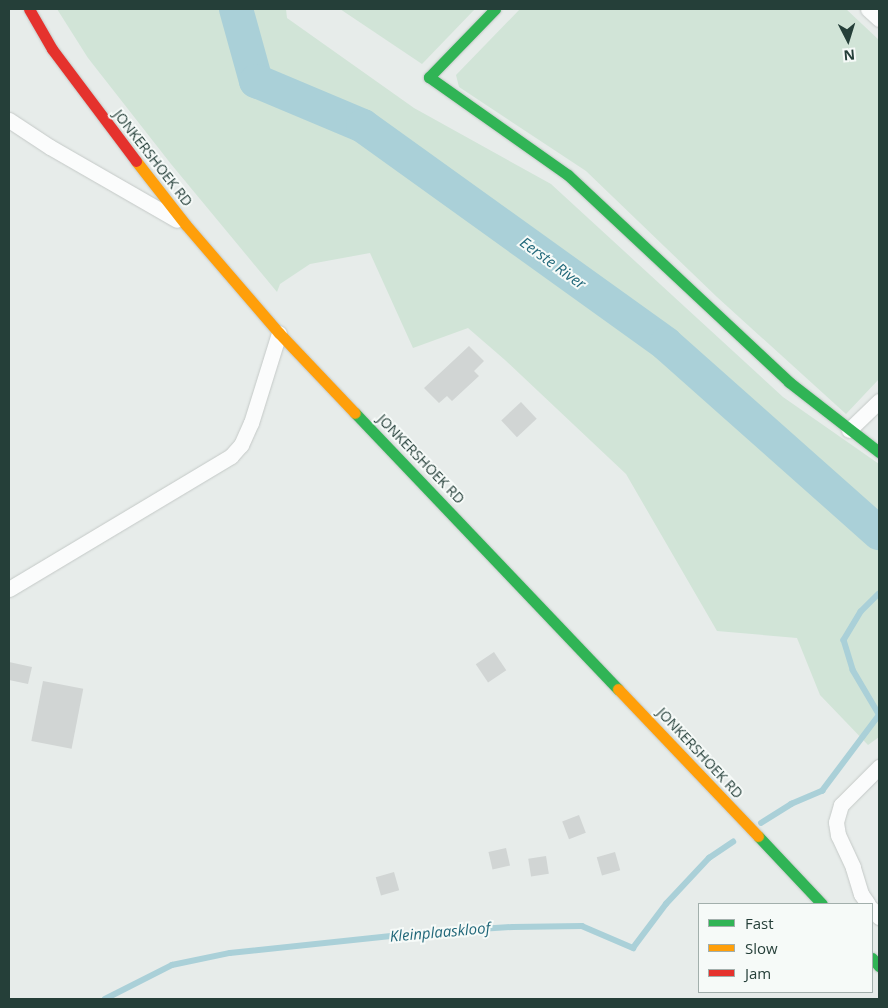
<!DOCTYPE html>
<html>
<head>
<meta charset="utf-8">
<style>
	body { margin:0 }
	#map { position:relative; width:888px; height:1008px; overflow:hidden; background:#e7ecea; font-family:"Open Sans",sans-serif }
	div>[style] { position:absolute }
	.green>* { inset:0; background:#d1e4d7 }
	.stream>* { height:5.5px; margin:-2.75px; padding:0 2.75px; transform-origin:2.75px; border-radius:2.75px; background:#aad0d8 }
	.river>* { height:34px; margin:-17px; padding:0 17px; transform-origin:17px; border-radius:17px; background:#aad0d8 }
	.building>* { inset:0; background:#d1d5d4; transform-origin:0 0 }
	.roads { filter:drop-shadow(0 0 1px #c4c9c7) drop-shadow(0 0 1px #c4c9c7) }
	.street>* { height:15px; margin:-7.5px; padding:0 7.5px; transform-origin:7.5px; border-radius:7.5px; background:#fbfcfc }
	.fast>* { height:11px; margin:-5.5px; padding:0 5.5px; transform-origin:5.5px; border-radius:5.5px; background:#30b455 }
	.slow>* { height:11px; margin:-5.5px; padding:0 5.5px; transform-origin:5.5px; border-radius:5.5px; background:#ff9f0a }
	.jam>* { height:11px; margin:-5.5px; padding:0 5.5px; transform-origin:5.5px; border-radius:5.5px; background:#e5322d }
	span { translate:-50% -50%; white-space:nowrap; text-align:center; line-height:1.15; -webkit-text-stroke:4px #f6faf8; paint-order:stroke }
	.street-label { font-size:14px; color:#253f39 }
	.water-label { font-size:15px; color:#206779; font-style:italic }
	.frame { position:absolute; inset:0; border:10px solid #253f39; pointer-events:none }
	.legend { position:absolute; left:698px; top:903px; width:175px; height:90px; box-sizing:border-box; background:#f6faf8; border:1px solid #a2afac; margin:0; padding:6px 9px; list-style:none; font-size:15px; color:#253f39 }
	.legend li { display:flex; align-items:center; gap:10px; height:25px }
	.legend b { width:25px; border:1px solid #a2afac }
	.north { position:absolute; left:823px; top:15px; width:50px; height:50px; -webkit-text-stroke:4px #f6faf8; paint-order:stroke; rotate:175deg; font-size:14px; font-weight:700; line-height:20px; text-align:center; color:#253f39 }
	.north::after { content:''; display:block; margin:auto; width:18px; height:22px; background:#253f39; clip-path:polygon(50% 0,100% 100%,50% 72%,0 100%) }
</style>
</head>
<body>
<div id="map">
	<div class="green">
		<i style="clip-path:polygon(57px 9px,286px 9px,287px 18px,414px 108px,551px 184px,783px 397px,879px 464px,879px 737px,868px 745px,820px 695px,797px 638px,717px 631px,626px 474px,505px 360px,468px 328px,413px 348px,370px 253px,310px 264px,280px 284px,277px 292px,171px 164px,88px 58px)"></i>
		<i style="clip-path:polygon(340px 9px,475px 9px,422px 64px)"></i>
		<i style="clip-path:polygon(520px 9px,846px 9px,879px 40px,879px 379px,846px 414px,717px 297px,586px 171px,459px 87px,456px 75px)"></i>
	</div>
	<div class="stream">
		<i style="left:879px;top:594px;width:25px;rotate:135deg"></i>
		<i style="left:861px;top:612px;width:33px;rotate:121deg"></i>
		<i style="left:844px;top:640px;width:31px;rotate:73deg"></i>
		<i style="left:853px;top:670px;width:51px;rotate:59.4deg"></i>
		<i style="left:761px;top:823px;width:36px;rotate:-32deg"></i>
		<i style="left:791px;top:804px;width:34px;rotate:-23deg"></i>
		<i style="left:822px;top:791px;width:95px;rotate:-53.1deg"></i>
		<i style="left:105px;top:999px;width:75px;rotate:-26.9deg"></i>
		<i style="left:172px;top:965px;width:59px;rotate:-11.7deg"></i>
		<i style="left:230px;top:953px;width:190px;rotate:-6deg"></i>
		<i style="left:419px;top:933px;width:94px;rotate:-3.7deg"></i>
		<i style="left:513px;top:927px;width:69px;rotate:-0.8deg"></i>
		<i style="left:582px;top:926px;width:56px;rotate:23.3deg"></i>
		<i style="left:633px;top:948px;width:55px;rotate:-53.1deg"></i>
		<i style="left:666px;top:904px;width:63px;rotate:-46.9deg"></i>
		<i style="left:709px;top:858px;width:29px;rotate:-34deg"></i>
	</div>
	<div class="river">
		<i style="left:236px;top:9px;width:75px;rotate:74.5deg"></i>
		<i style="left:256px;top:81px;width:116px;rotate:22.8deg"></i>
		<i style="left:363px;top:126px;width:373px;rotate:35.7deg"></i>
		<i style="left:666px;top:344px;width:285px;rotate:41.6deg"></i>
	</div>
	<div class="building">
		<i style="clip-path:polygon(469px 346px,484px 361px,474px 371px,479px 376px,452px 401px,447px 396px,439px 403px,424px 388px)"></i>
		<i style="left:521px;top:402px;width:23px;height:27px;rotate:47deg"></i>
		<i style="left:494px;top:652px;width:22px;height:22px;rotate:56deg"></i>
		<i style="clip-path:polygon(9px 662px,32px 667px,28px 684px,9px 680px)"></i>
		<i style="left:43px;top:681px;width:41px;height:61px;rotate:11deg"></i>
		<i style="left:579px;top:815px;width:19px;height:18px;rotate:69deg"></i>
		<i style="left:506px;top:848px;width:18px;height:18px;rotate:77deg"></i>
		<i style="left:615px;top:852px;width:19px;height:19px;rotate:74deg"></i>
		<i style="left:546px;top:856px;width:18px;height:18px;rotate:81deg"></i>
		<i style="left:394px;top:872px;width:19px;height:19px;rotate:74deg"></i>
	</div>
	<div class="roads">
		<div class="street">
			<i style="left:868px;top:9px;width:15px;rotate:42deg"></i>
			<i style="left:9px;top:120px;width:49px;rotate:33.4deg"></i>
			<i style="left:50px;top:147px;width:146px;rotate:29.9deg"></i>
			<i style="left:849px;top:430px;width:42px;rotate:-44deg"></i>
			<i style="left:9px;top:589px;width:259px;rotate:-30.9deg"></i>
			<i style="left:231px;top:456px;width:15px;rotate:-48deg"></i>
			<i style="left:241px;top:445px;width:24px;rotate:-66deg"></i>
			<i style="left:251px;top:423px;width:94px;rotate:-72.7deg"></i>
			<i style="left:868px;top:904px;width:12px;rotate:-125deg"></i>
			<i style="left:861px;top:894px;width:28px;rotate:-107deg"></i>
			<i style="left:853px;top:867px;width:35px;rotate:-115deg"></i>
			<i style="left:838px;top:835px;width:13px;rotate:-99deg"></i>
			<i style="left:836px;top:822px;width:18px;rotate:-74deg"></i>
			<i style="left:841px;top:805px;width:54px;rotate:-45deg"></i>
			<i style="left:872px;top:909px;width:11px;rotate:49deg"></i>
		</div>
		<div class="fast">
			<i style="left:495px;top:9px;width:95px;rotate:134.1deg"></i>
			<i style="left:429px;top:77px;width:170px;rotate:35.2deg"></i>
			<i style="left:568px;top:175px;width:303px;rotate:43.1deg"></i>
			<i style="left:789px;top:382px;width:114px;rotate:37.9deg"></i>
			<i style="left:355px;top:413px;width:381px;rotate:46.4deg"></i>
			<i style="left:758px;top:836px;width:93px;rotate:46.7deg"></i>
			<i style="left:872px;top:958px;width:11px;rotate:49deg"></i>
		</div>
		<div class="slow">
			<i style="left:136px;top:161px;width:81px;rotate:52deg"></i>
			<i style="left:186px;top:225px;width:143px;rotate:49.3deg"></i>
			<i style="left:279px;top:333px;width:110px;rotate:46.5deg"></i>
			<i style="left:618px;top:689px;width:203px;rotate:46.4deg"></i>
		</div>
		<div class="jam">
			<i style="left:29px;top:9px;width:46px;rotate:60.1deg"></i>
			<i style="left:52px;top:49px;width:140px;rotate:53.1deg"></i>
		</div>
	</div>
	<div class="street-label">
		<span style="left:153px;top:158px;rotate:52deg">JONKERSHOEK RD</span>
		<span style="left:421px;top:459px;rotate:46deg">JONKERSHOEK RD</span>
		<span style="left:700px;top:753px;rotate:47deg">JONKERSHOEK RD</span>
	</div>
	<div class="water-label">
		<span style="left:553px;top:263px;rotate:36deg">Eerste River</span>
		<span style="left:440px;top:932px;rotate:-5deg">Kleinplaaskloof</span>
	</div>
	<div class="frame"></div>
	<ul class="legend">
	<li><b style="height:6px;background:#30b455"></b>Fast</li>
	<li><b style="height:6px;background:#ff9f0a"></b>Slow</li>
	<li><b style="height:6px;background:#e5322d"></b>Jam</li>
	</ul>
	<div class="north">N</div>
</div>
</body>
</html>
